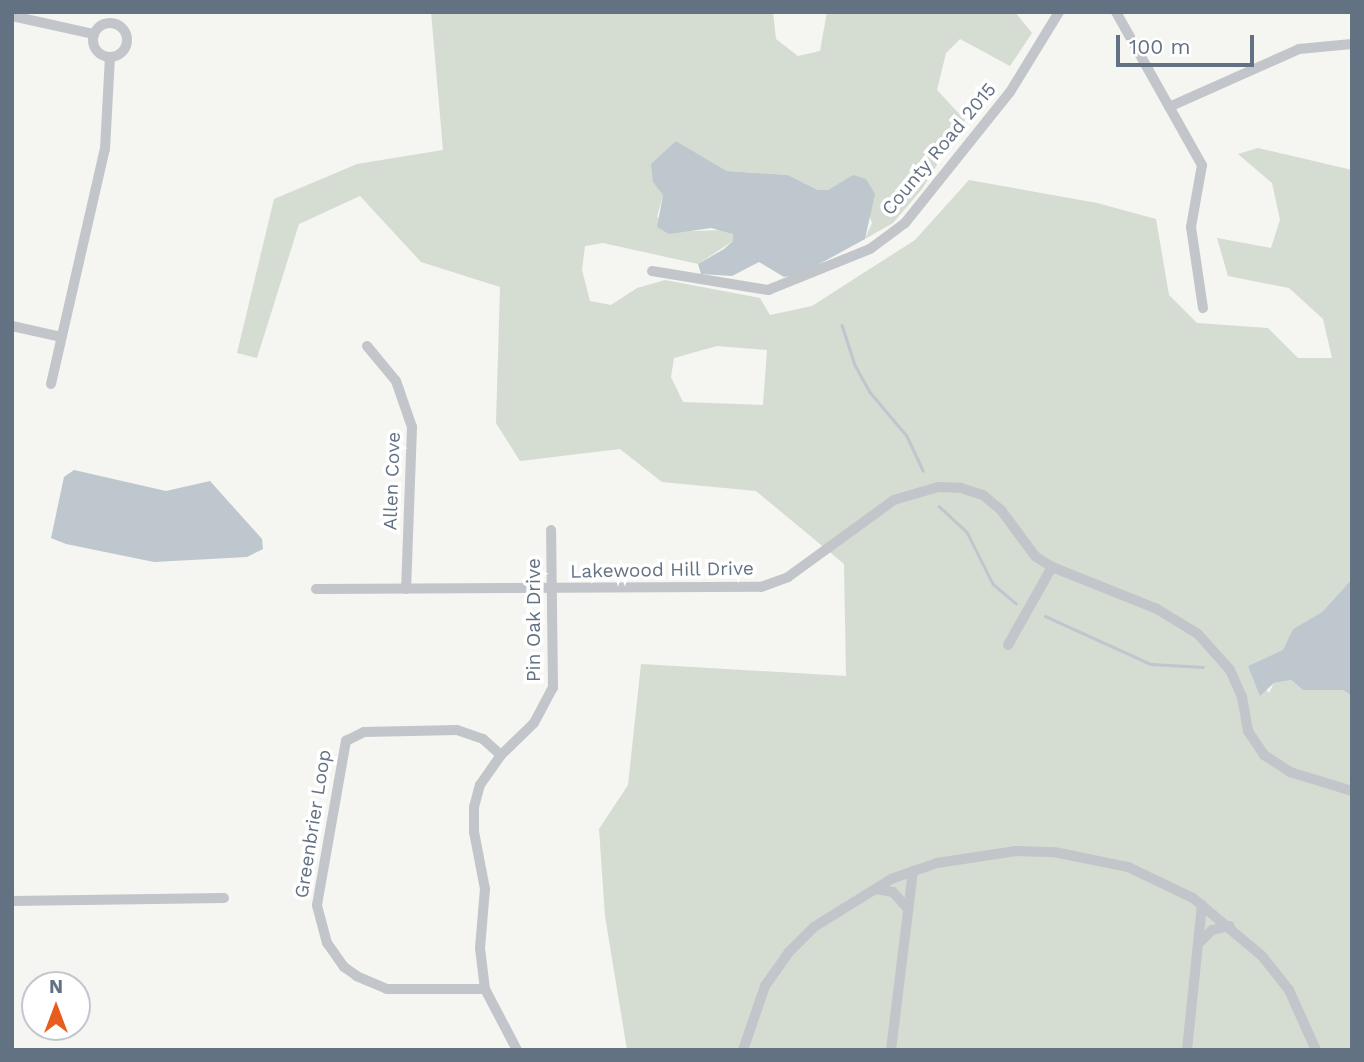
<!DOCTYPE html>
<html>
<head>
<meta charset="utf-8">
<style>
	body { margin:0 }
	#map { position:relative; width:1364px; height:1062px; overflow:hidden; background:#f5f5f1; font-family:"Work Sans",sans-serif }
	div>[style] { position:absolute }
	.green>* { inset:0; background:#d5dcd2 }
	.water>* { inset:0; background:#bdc7cd }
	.stream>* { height:2.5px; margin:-1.25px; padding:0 1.25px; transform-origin:1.25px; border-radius:1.25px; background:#bdc7cd }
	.minor>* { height:10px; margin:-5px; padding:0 5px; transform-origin:5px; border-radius:5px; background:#c2c5c9 }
	.minor>.ring { margin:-5px; padding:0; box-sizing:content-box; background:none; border:10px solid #c2c5c9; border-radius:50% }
	span { translate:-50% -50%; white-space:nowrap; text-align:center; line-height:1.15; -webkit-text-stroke:7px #fff; paint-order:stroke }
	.street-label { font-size:19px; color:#637283 }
	.frame { position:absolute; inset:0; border:14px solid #637283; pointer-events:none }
	.north { position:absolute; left:21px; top:971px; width:70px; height:70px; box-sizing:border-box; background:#fff; border:2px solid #c1c7cd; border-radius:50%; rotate:0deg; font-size:19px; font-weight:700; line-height:28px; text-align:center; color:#637283 }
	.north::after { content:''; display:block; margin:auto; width:24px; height:32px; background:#e85c1e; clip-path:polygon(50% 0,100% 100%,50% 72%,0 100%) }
	.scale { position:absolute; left:1116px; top:35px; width:138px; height:32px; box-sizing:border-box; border:4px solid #637283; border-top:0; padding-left:9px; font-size:21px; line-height:24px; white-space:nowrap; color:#637283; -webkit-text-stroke:5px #fff; paint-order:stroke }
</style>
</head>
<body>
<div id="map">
	<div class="green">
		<i style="clip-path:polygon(evenodd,431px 12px,773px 12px,776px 39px,798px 56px,820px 51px,827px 12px,1015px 12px,1032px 33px,1010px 66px,960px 39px,946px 53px,937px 90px,965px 120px,922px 189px,893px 223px,865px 239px,872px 223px,853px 176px,828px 190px,818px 190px,788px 175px,727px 171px,676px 141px,659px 187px,663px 195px,657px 217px,693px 231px,724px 230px,733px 234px,733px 241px,698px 264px,603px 243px,585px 246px,582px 270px,590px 301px,611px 305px,637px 288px,665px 280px,760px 298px,770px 315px,812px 306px,915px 240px,969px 180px,1097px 203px,1156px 219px,1169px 295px,1197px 323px,1268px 328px,1298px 358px,1332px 358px,1323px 319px,1289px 288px,1228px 276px,1217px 238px,1271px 248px,1280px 220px,1272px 183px,1238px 154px,1258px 148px,1352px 170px,1352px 579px,1322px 612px,1293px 629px,1284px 650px,1248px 666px,1269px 693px,1274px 683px,1291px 680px,1303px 690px,1343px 690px,1352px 696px,1352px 1050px,627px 1050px,605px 916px,599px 829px,628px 785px,641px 664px,846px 676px,844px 564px,756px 491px,662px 482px,620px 449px,520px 461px,496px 423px,500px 287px,421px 262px,360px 196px,299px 224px,257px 358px,237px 353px,274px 199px,357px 164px,443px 150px,431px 12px,717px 346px,767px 350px,763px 405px,683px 402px,671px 377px,674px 358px,717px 346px)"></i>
	</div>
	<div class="water">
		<i style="clip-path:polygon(676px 141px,727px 171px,788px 175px,818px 190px,828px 190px,853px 175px,866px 179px,875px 194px,865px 239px,801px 274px,784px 277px,759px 262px,732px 276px,701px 274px,698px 264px,724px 249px,733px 241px,733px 234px,711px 228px,669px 234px,657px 227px,663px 195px,653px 182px,651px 164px)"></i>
		<i style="clip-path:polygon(74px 470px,166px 491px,210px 481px,262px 539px,263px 549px,247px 557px,154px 562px,66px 544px,51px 538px,64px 477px)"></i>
		<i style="clip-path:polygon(1352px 579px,1352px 696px,1343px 690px,1303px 690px,1291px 680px,1274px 683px,1260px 696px,1248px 666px,1283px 650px,1293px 629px,1322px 612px)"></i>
	</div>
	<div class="stream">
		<i style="left:842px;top:325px;width:42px;rotate:72deg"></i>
		<i style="left:855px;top:365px;width:31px;rotate:61deg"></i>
		<i style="left:870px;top:392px;width:57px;rotate:49.9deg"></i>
		<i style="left:907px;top:436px;width:38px;rotate:65deg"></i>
		<i style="left:939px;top:506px;width:38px;rotate:43deg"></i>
		<i style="left:967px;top:532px;width:58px;rotate:63.4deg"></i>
		<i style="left:993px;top:584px;width:30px;rotate:40deg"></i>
		<i style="left:1045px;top:616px;width:116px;rotate:24.4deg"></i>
		<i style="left:1151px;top:664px;width:52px;rotate:3.3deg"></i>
	</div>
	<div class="minor">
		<i style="left:1116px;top:12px;width:176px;rotate:60.7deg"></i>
		<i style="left:1202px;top:165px;width:63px;rotate:100.1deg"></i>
		<i style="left:1191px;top:227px;width:82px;rotate:81.6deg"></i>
		<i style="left:12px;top:16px;width:84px;rotate:12.4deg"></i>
		<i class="ring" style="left:93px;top:23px;width:24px;height:24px"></i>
		<i style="left:1169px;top:107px;width:142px;rotate:-24deg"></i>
		<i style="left:1299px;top:49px;width:53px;rotate:-5.4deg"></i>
		<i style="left:652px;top:271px;width:118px;rotate:9.3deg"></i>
		<i style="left:768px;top:290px;width:110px;rotate:-21.9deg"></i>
		<i style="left:870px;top:249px;width:44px;rotate:-36.6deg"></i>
		<i style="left:905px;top:223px;width:168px;rotate:-51.3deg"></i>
		<i style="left:1010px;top:92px;width:94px;rotate:-58.5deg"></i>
		<i style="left:12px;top:326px;width:50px;rotate:12.7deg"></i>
		<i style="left:367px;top:346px;width:45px;rotate:50.4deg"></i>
		<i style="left:396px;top:381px;width:49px;rotate:70.8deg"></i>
		<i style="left:412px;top:427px;width:162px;rotate:92.1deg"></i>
		<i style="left:51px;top:384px;width:241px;rotate:-77.1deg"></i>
		<i style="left:105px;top:149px;width:92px;rotate:-86.9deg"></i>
		<i style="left:316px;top:589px;width:445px;rotate:-0.3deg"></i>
		<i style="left:761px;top:587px;width:29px;rotate:-20deg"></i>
		<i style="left:788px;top:577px;width:131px;rotate:-36deg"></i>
		<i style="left:894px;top:500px;width:46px;rotate:-16.5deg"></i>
		<i style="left:938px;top:487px;width:23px;rotate:2deg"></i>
		<i style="left:961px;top:488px;width:23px;rotate:18deg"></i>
		<i style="left:983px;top:495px;width:23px;rotate:40deg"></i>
		<i style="left:1001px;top:510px;width:57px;rotate:53.5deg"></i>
		<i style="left:1035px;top:556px;width:20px;rotate:33deg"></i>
		<i style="left:1052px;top:567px;width:113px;rotate:21.8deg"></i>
		<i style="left:1157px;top:609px;width:48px;rotate:31.4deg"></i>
		<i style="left:1198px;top:634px;width:48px;rotate:48.4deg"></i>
		<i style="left:1230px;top:670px;width:30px;rotate:66deg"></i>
		<i style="left:1242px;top:697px;width:35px;rotate:80deg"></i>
		<i style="left:1248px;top:731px;width:29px;rotate:56deg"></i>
		<i style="left:1264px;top:755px;width:31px;rotate:33deg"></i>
		<i style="left:1290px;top:772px;width:65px;rotate:17deg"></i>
		<i style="left:1008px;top:645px;width:90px;rotate:-60.6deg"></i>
		<i style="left:876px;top:889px;width:17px;rotate:10deg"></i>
		<i style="left:893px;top:892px;width:20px;rotate:49deg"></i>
		<i style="left:12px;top:901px;width:212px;rotate:-0.8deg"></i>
		<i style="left:1199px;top:943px;width:18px;rotate:-45deg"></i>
		<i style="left:1212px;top:930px;width:18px;rotate:-13deg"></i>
		<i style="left:485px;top:989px;width:98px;rotate:180deg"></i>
		<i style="left:387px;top:989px;width:33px;rotate:-157deg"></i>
		<i style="left:357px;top:976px;width:16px;rotate:-145deg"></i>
		<i style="left:344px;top:967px;width:29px;rotate:-125deg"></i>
		<i style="left:327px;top:943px;width:39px;rotate:-105deg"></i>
		<i style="left:317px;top:905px;width:167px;rotate:-80deg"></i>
		<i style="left:346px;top:741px;width:20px;rotate:-27deg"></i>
		<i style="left:364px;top:732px;width:93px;rotate:-1.2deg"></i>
		<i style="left:457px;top:730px;width:28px;rotate:19deg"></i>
		<i style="left:483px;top:739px;width:24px;rotate:42deg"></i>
		<i style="left:517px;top:1050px;width:69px;rotate:-117.7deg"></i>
		<i style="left:485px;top:989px;width:41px;rotate:-97deg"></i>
		<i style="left:480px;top:948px;width:59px;rotate:-85.2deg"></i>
		<i style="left:485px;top:889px;width:58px;rotate:-100.9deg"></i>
		<i style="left:474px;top:832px;width:25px;rotate:-90deg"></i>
		<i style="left:474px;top:807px;width:23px;rotate:-75deg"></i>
		<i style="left:480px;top:785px;width:37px;rotate:-55deg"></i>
		<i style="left:501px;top:755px;width:46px;rotate:-44.1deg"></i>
		<i style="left:534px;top:723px;width:40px;rotate:-62deg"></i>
		<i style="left:553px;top:688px;width:158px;rotate:-90.7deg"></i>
		<i style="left:743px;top:1050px;width:68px;rotate:-71deg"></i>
		<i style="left:765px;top:986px;width:42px;rotate:-54.8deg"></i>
		<i style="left:789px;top:952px;width:35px;rotate:-45deg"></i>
		<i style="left:814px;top:927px;width:91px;rotate:-31.9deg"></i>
		<i style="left:891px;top:879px;width:49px;rotate:-19.2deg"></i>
		<i style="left:937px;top:863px;width:80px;rotate:-8.6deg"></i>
		<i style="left:1016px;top:851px;width:38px;rotate:2deg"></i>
		<i style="left:1054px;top:852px;width:76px;rotate:11.5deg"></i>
		<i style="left:1128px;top:867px;width:72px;rotate:25.5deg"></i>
		<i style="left:1193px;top:898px;width:90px;rotate:40deg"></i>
		<i style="left:1262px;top:956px;width:43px;rotate:51.5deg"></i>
		<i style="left:1289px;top:990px;width:66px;rotate:65.8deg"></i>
		<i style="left:891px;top:1050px;width:180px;rotate:-83deg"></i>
		<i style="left:1187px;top:1050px;width:146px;rotate:-84.1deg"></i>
	</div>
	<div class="street-label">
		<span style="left:939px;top:149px;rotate:-50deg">County Road 2015</span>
		<span style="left:392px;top:481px;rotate:-88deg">Allen Cove</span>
		<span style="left:662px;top:570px;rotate:-1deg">Lakewood Hill Drive</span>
		<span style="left:534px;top:620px;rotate:-90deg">Pin Oak Drive</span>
		<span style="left:313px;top:824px;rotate:-81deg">Greenbrier Loop</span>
	</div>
	<div class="frame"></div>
	<div class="north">N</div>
	<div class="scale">100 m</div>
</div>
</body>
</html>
